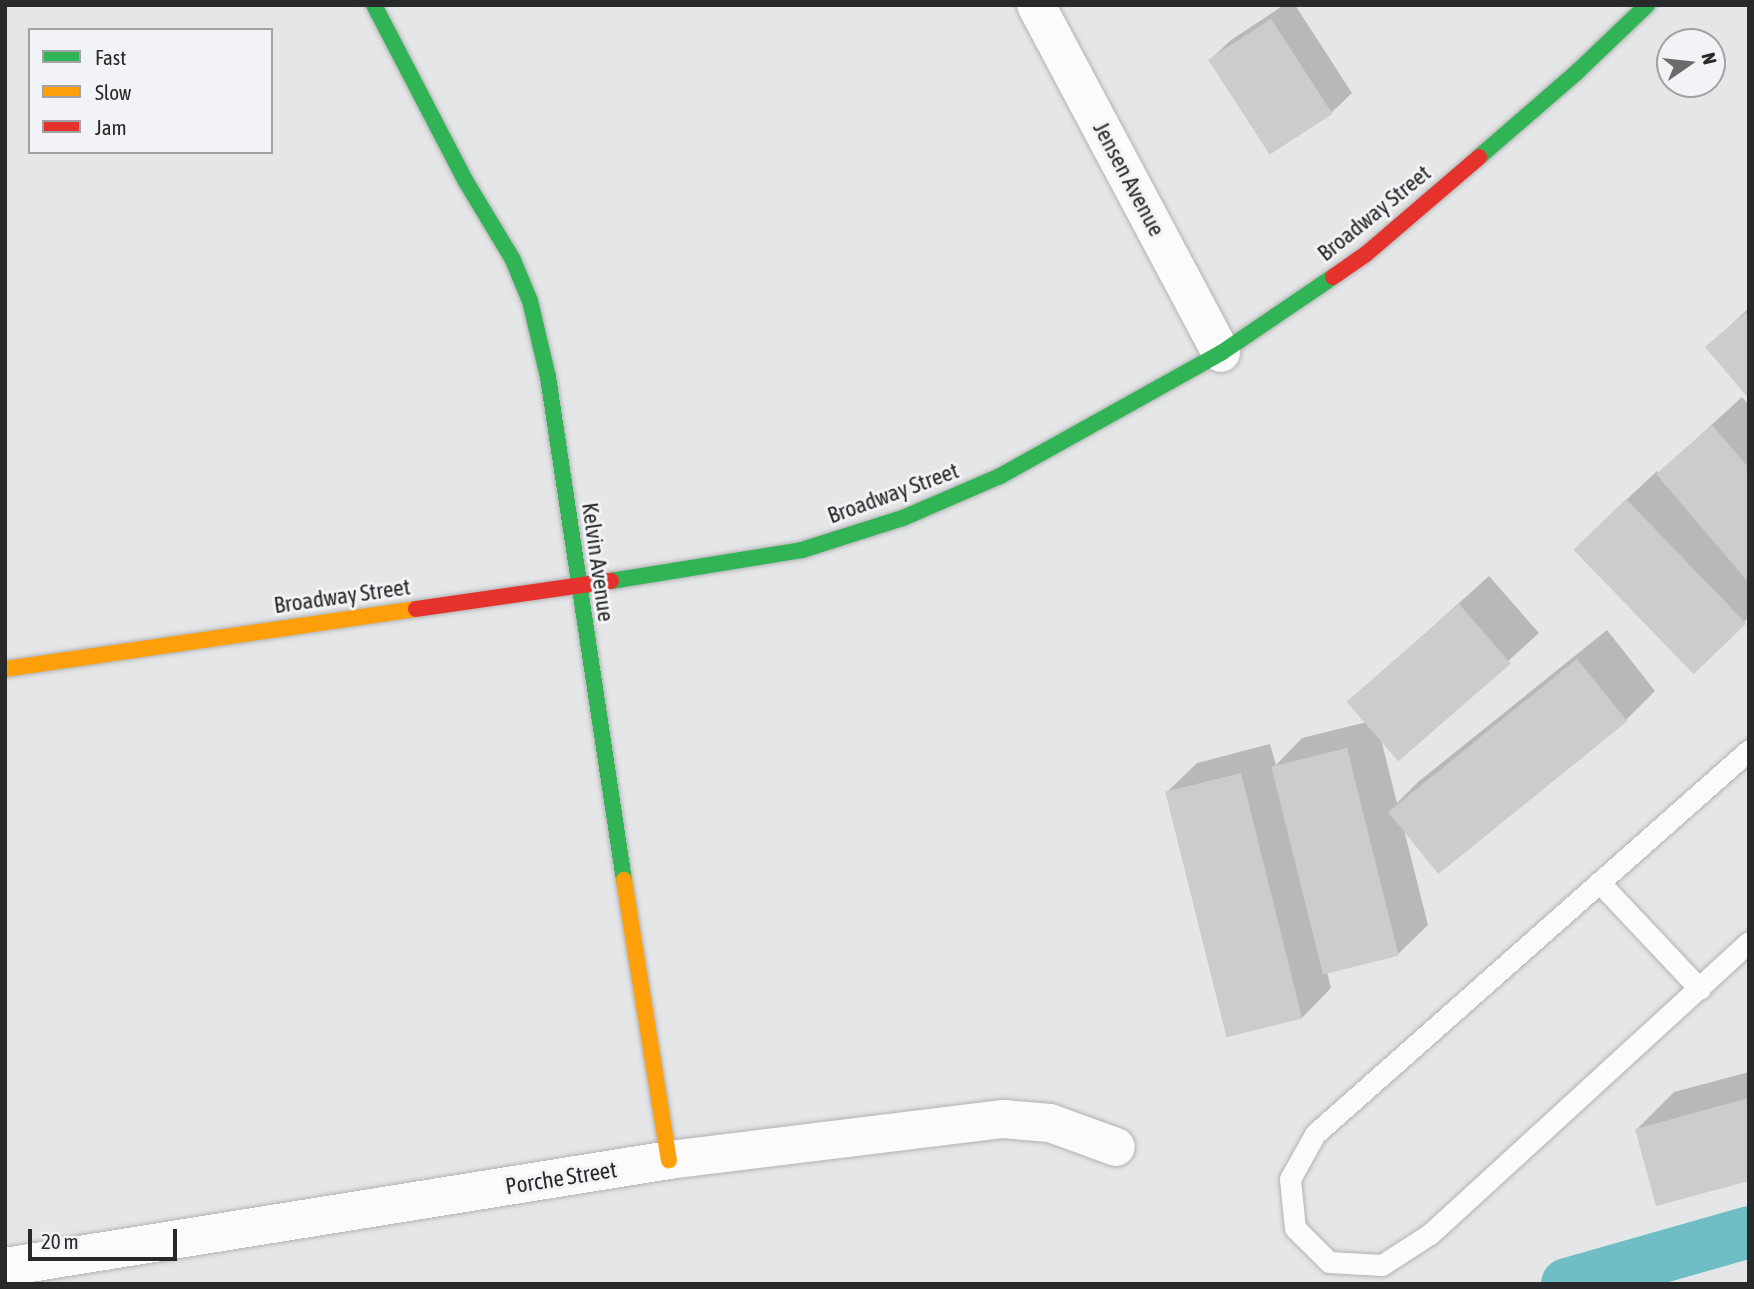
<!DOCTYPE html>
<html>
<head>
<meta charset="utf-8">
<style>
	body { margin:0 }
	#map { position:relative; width:1754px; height:1289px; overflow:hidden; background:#e5e6e7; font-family:"Asap Condensed",sans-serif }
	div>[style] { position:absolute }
	.shadow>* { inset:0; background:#0003 }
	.canal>* { height:52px; margin:-26px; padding:0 26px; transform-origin:26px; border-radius:26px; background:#6fbdc5 }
	.building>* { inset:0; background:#cccccd; transform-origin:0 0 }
	.roads { filter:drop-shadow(0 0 2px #b1b2b3) drop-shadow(0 0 2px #b1b2b3) }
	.lane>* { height:21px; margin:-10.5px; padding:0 10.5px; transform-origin:10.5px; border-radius:10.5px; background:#fbfbfb }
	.street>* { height:38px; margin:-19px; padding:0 19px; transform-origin:19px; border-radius:19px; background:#fbfbfb }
	.fast>* { height:16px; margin:-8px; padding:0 8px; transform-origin:8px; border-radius:8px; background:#30b455 }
	.slow>* { height:16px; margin:-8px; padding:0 8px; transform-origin:8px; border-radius:8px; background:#ff9f0a }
	.jam>* { height:16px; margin:-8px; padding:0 8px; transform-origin:8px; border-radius:8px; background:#e5322d }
	span { translate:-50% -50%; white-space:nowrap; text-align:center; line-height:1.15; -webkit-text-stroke:6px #f1f3f6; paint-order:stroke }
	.street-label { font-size:23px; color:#28292a }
	.frame { position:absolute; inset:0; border:7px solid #28292a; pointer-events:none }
	.legend { position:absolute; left:28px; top:28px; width:245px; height:126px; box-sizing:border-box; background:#f1f3f6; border:2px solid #a1a2a4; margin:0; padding:9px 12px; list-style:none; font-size:21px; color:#28292a }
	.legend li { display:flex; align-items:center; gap:14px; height:35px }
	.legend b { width:35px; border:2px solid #a1a2a4 }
	.north { position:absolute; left:1656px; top:28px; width:70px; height:70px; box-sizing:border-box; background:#f1f3f6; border:2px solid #a1a2a4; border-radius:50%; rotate:76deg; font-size:19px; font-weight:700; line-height:28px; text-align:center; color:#28292a }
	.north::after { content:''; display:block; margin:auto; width:24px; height:32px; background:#6a6b6c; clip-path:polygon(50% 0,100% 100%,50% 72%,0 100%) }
	.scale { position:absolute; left:28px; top:1229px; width:149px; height:32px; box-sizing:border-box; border:4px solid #28292a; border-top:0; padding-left:9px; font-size:21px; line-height:24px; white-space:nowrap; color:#28292a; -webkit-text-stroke:5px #f1f3f6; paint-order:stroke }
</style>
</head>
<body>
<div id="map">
	<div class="shadow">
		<i style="clip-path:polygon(1284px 5px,1295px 5px,1352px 93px,1331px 113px,1210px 60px,1231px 40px)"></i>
		<i style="clip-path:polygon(1749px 308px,1749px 397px,1707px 347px)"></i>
		<i style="clip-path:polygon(1742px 397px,1749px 405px,1749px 617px,1691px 672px,1605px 520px,1657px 471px,1659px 473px)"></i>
		<i style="clip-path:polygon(1489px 576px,1539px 633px,1399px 759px,1381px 739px,1397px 803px,1418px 782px,1607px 630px,1655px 691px,1626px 720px,1404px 830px,1428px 925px,1398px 954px,1327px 972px,1331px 988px,1302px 1018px,1167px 792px,1197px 763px,1270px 744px,1276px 765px,1302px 738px,1367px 722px,1349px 702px)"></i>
		<i style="clip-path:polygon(1749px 1072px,1749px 1179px,1637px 1129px,1674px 1092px)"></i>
	</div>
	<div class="canal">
		<i style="left:1567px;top:1284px;width:189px;rotate:-15.9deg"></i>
	</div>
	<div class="building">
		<i style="left:1271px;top:19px;width:113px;height:75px;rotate:57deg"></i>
		<i style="clip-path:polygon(1749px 310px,1749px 399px,1705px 347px)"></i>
		<i style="clip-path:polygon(1712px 425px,1749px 468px,1749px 583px,1656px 474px)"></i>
		<i style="left:1626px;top:499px;width:173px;height:73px;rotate:46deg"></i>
		<i style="left:1459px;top:604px;width:79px;height:149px;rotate:49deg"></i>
		<i style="left:1577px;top:659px;width:80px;height:243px;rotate:51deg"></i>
		<i style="left:1347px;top:748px;width:214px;height:78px;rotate:76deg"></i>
		<i style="left:1241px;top:773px;width:253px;height:78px;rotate:76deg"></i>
		<i style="clip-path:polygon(1749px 1098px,1749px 1181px,1656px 1206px,1635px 1129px)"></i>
	</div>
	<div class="roads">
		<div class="lane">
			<i style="left:1749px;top:750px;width:579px;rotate:138.5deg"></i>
			<i style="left:1315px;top:1134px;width:51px;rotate:119.1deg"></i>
			<i style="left:1290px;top:1179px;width:49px;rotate:84.2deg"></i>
			<i style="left:1295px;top:1228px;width:48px;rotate:45deg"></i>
			<i style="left:1329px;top:1262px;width:53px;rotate:3.2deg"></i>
			<i style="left:1382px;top:1265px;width:57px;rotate:-32.9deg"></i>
			<i style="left:1430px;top:1234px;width:432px;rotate:-42.5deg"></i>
			<i style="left:1599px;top:882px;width:147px;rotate:46.7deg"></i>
		</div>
		<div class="street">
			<i style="left:1036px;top:5px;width:394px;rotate:62deg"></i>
			<i style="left:5px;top:1267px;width:673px;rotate:-9.15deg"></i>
			<i style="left:669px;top:1160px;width:337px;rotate:-7deg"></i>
			<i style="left:1003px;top:1119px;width:47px;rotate:4.9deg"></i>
			<i style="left:1050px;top:1123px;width:70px;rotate:20deg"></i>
		</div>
		<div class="fast">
			<i style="left:374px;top:5px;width:197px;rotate:62.5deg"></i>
			<i style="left:465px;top:180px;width:93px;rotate:59deg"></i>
			<i style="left:513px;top:260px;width:44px;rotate:67.5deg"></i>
			<i style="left:530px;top:301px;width:78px;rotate:76.7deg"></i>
			<i style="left:548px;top:377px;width:509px;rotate:81.41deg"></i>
			<i style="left:1479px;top:157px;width:130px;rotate:-40.9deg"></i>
			<i style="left:1577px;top:72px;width:97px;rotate:-43.7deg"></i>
			<i style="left:611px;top:581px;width:193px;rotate:-9.2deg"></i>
			<i style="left:802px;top:550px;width:106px;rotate:-17.6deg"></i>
			<i style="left:903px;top:518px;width:106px;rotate:-23.4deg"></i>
			<i style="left:1000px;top:476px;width:253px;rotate:-29.1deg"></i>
			<i style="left:1221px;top:353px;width:135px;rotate:-34.2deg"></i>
		</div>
		<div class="slow">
			<i style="left:5px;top:669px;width:415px;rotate:-8.3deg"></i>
			<i style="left:624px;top:880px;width:284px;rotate:80.9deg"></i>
		</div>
		<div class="jam">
			<i style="left:1333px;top:277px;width:40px;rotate:-34.9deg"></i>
			<i style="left:1366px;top:254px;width:149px;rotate:-40.6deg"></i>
			<i style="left:416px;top:609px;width:197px;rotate:-8.2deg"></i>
		</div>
	</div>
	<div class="street-label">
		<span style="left:1129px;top:179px;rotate:62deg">Jensen Avenue</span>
		<span style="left:1374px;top:213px;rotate:-39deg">Broadway Street</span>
		<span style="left:893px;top:493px;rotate:-20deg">Broadway Street</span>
		<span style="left:598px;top:562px;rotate:82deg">Kelvin Avenue</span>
		<span style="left:342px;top:596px;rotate:-8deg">Broadway Street</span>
		<span style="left:561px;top:1178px;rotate:-9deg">Porche Street</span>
	</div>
	<div class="frame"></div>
	<ul class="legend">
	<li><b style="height:9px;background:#30b455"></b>Fast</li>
	<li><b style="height:9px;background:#ff9f0a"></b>Slow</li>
	<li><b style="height:9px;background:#e5322d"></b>Jam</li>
	</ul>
	<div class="north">N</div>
	<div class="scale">20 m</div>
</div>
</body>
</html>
